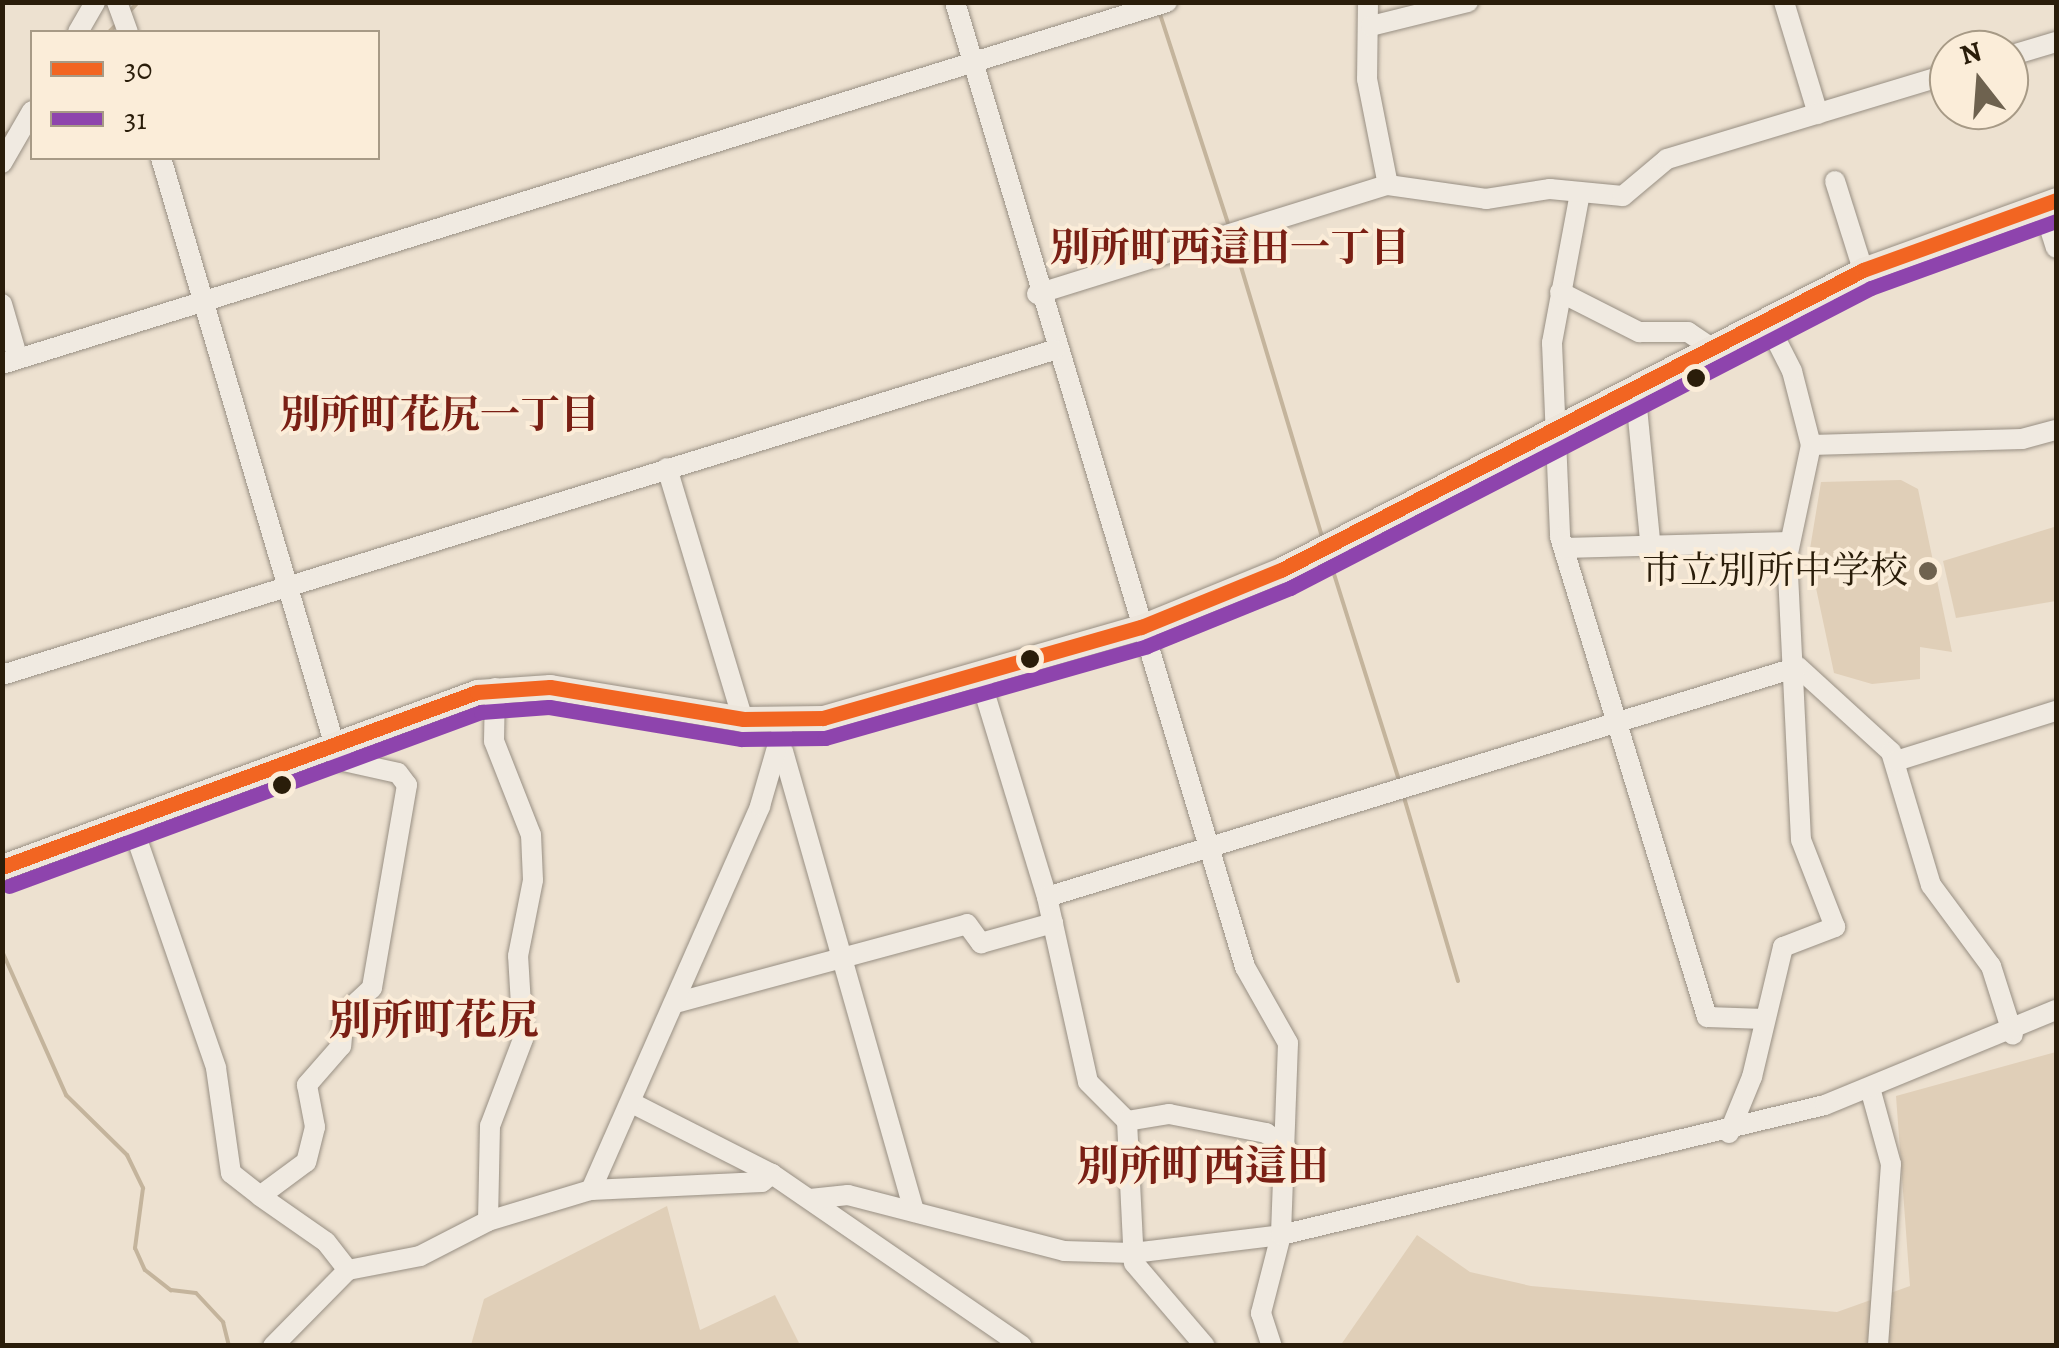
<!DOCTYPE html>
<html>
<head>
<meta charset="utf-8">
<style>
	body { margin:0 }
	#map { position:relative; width:2059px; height:1348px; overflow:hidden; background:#ede1d0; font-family:Alegreya,"Noto Serif JP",serif }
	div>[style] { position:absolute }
	.green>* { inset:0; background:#e0cfb8 }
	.stream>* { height:4px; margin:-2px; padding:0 2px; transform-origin:2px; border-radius:2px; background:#c4b49c }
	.roads { filter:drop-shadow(0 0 2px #988f83) drop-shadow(0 0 2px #988f83) }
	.minor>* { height:20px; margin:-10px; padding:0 10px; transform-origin:10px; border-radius:10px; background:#f0eae1 }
	.major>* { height:25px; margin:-12.5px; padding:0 12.5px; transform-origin:12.5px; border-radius:12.5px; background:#ede6dc }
	.bus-1>* { height:15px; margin:-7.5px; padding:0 7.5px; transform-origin:7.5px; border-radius:7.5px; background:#f26522 }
	.bus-2>* { height:15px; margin:-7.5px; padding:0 7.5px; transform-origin:7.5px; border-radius:7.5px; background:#8e44ad }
	.dots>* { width:28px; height:28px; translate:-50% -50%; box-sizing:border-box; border:5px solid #fbedd9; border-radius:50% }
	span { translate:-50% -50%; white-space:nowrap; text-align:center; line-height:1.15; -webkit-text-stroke:8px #fbedd9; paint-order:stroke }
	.poi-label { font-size:38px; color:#2a1d0a }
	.right { translate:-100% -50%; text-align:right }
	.neighbourhood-label { font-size:40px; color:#7a1f14; font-weight:700 }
	.quarter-label { font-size:42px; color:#7a1f14; font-weight:700 }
	.frame { position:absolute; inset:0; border:5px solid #2a1d0a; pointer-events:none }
	.legend { position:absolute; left:30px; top:30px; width:350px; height:130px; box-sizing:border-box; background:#fbedd9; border:2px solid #a79a86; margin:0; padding:12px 18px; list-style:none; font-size:30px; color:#2a1d0a }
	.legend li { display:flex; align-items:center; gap:20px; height:50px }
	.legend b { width:50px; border:2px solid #a79a86 }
	.north { position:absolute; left:1929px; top:30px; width:100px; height:100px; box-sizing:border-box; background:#fbedd9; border:2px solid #a79a86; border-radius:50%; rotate:343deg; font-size:28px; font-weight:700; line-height:40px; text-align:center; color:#2a1d0a }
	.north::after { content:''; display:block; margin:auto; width:35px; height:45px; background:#6e624f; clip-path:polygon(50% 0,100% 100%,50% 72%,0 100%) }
</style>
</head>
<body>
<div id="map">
	<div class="green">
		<i style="clip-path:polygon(1901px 480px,1918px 489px,1952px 652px,1920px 647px,1920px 679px,1872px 684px,1834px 673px,1809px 555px,1821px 482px)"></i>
		<i style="clip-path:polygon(2054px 527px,2056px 601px,1956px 618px,1943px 561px)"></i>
		<i style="clip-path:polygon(2056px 1052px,2056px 1345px,1340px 1346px,1417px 1235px,1470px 1272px,1531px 1286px,1837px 1312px,1910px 1286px,1896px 1096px)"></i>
		<i style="clip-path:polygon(667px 1206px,700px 1330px,775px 1295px,800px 1345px,471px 1345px,484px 1299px)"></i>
	</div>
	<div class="stream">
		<i style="left:1159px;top:11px;width:226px;rotate:72deg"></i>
		<i style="left:127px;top:14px;width:16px;rotate:-47deg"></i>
		<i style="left:109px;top:32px;width:11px;rotate:-45deg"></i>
		<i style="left:2px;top:137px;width:11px;rotate:-38deg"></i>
		<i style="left:1233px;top:240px;width:310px;rotate:73.3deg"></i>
		<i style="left:1328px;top:555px;width:236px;rotate:72.5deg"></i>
		<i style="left:1403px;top:794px;width:195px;rotate:73.6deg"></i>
		<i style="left:2px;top:951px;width:158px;rotate:66deg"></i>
		<i style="left:66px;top:1095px;width:86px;rotate:44.5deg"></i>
		<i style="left:127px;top:1155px;width:37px;rotate:64deg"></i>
		<i style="left:143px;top:1188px;width:61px;rotate:97.6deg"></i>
		<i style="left:135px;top:1248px;width:24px;rotate:66deg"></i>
		<i style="left:145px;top:1270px;width:33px;rotate:38deg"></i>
		<i style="left:171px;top:1290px;width:25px;rotate:7deg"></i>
		<i style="left:196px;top:1293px;width:40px;rotate:47deg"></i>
		<i style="left:223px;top:1322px;width:25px;rotate:76deg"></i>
	</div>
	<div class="roads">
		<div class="minor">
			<i style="left:117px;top:2px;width:32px;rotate:70deg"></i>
			<i style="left:955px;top:2px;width:1008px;rotate:73.27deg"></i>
			<i style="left:1245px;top:967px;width:87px;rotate:60.5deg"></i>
			<i style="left:1288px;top:1043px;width:192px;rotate:92.1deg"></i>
			<i style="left:1281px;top:1235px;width:81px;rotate:104.4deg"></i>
			<i style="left:1261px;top:1313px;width:35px;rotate:72deg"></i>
			<i style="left:1368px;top:2px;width:77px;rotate:90.7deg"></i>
			<i style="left:1367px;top:79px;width:108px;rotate:78.8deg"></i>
			<i style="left:1784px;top:2px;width:117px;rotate:73.1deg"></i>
			<i style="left:1371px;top:26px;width:100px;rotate:-13.9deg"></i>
			<i style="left:78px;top:32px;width:34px;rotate:-60deg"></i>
			<i style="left:2009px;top:56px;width:49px;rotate:-16.6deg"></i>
			<i style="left:161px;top:158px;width:628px;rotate:73.53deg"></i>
			<i style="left:339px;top:760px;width:60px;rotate:12.4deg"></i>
			<i style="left:398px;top:773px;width:15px;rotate:53deg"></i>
			<i style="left:407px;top:785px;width:206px;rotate:99.8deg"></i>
			<i style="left:372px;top:988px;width:38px;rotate:137deg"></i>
			<i style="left:344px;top:1014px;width:32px;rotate:95deg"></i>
			<i style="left:341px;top:1046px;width:52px;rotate:131.1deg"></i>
			<i style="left:307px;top:1085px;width:43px;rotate:79.2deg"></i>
			<i style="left:315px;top:1127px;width:36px;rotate:104deg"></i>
			<i style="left:306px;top:1162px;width:57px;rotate:143.5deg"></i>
			<i style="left:260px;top:1196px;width:80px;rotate:34.9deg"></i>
			<i style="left:326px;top:1242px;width:36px;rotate:52deg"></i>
			<i style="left:2px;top:163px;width:60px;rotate:-60deg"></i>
			<i style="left:1835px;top:181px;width:93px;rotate:72.5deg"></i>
			<i style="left:1580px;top:193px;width:153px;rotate:100.6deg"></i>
			<i style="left:1552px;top:343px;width:194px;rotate:87.6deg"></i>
			<i style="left:1560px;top:537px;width:502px;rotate:72.97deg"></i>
			<i style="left:1707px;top:1017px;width:58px;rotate:2deg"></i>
			<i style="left:2042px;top:204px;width:46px;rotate:72.3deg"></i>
			<i style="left:1560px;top:292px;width:89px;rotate:26.9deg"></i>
			<i style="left:1639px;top:332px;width:49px"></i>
			<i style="left:1688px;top:332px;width:29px;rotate:34deg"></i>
			<i style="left:1037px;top:294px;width:368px;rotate:-17.3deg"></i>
			<i style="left:1388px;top:185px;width:99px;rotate:8.1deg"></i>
			<i style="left:1486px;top:199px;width:65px;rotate:-8.9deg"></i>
			<i style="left:1550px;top:189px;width:73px;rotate:5.5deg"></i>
			<i style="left:1623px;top:196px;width:57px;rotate:-40.1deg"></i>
			<i style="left:1667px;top:159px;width:295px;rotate:-16.8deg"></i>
			<i style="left:2px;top:304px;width:57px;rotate:73.8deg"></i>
			<i style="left:2px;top:364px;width:1220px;rotate:-17.26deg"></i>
			<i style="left:1635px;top:387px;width:163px;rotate:84.4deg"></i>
			<i style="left:1811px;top:445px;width:211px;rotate:-1.6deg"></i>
			<i style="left:2022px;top:439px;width:35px;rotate:-15deg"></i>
			<i style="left:667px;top:468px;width:262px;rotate:73.2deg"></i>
			<i style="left:1564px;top:548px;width:225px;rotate:-1.5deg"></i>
			<i style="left:1798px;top:667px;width:126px;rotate:42.4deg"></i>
			<i style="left:1891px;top:752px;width:139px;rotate:73.3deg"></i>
			<i style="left:1931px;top:885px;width:101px;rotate:53.5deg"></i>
			<i style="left:1991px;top:966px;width:72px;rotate:72.3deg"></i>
			<i style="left:2px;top:675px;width:1101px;rotate:-17.17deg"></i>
			<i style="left:980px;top:678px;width:229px;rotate:73deg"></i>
			<i style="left:1047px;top:897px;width:189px;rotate:77.5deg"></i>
			<i style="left:1088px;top:1082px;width:55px;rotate:45deg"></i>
			<i style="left:1127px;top:1121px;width:142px;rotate:87.2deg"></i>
			<i style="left:1134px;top:1263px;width:109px;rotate:49.5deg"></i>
			<i style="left:783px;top:751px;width:479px;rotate:74.1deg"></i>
			<i style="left:1896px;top:761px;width:168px;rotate:-17.4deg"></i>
			<i style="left:130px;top:819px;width:263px;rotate:70.9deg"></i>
			<i style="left:216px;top:1068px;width:106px;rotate:81.9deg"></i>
			<i style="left:231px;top:1173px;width:37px;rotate:38deg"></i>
			<i style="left:1047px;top:897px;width:785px;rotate:-17.03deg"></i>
			<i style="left:675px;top:1003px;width:302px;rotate:-15.1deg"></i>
			<i style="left:967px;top:924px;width:24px;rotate:54deg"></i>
			<i style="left:981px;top:943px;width:75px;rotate:-15.5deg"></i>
			<i style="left:1870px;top:1088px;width:79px;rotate:74.6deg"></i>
			<i style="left:1891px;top:1164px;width:182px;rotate:94.1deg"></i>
			<i style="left:632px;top:1103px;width:157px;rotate:26.9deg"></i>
			<i style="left:772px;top:1174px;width:303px;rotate:34.5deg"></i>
			<i style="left:1127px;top:1121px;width:43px;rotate:-9.5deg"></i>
			<i style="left:1169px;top:1114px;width:99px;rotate:11.1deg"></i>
			<i style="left:1266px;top:1133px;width:24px;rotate:35deg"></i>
			<i style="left:1729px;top:1133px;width:61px;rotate:-67.7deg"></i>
			<i style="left:1752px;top:1077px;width:134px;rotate:-76.6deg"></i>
			<i style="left:1783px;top:947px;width:56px;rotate:-21deg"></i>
			<i style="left:1835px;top:927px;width:93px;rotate:-111.3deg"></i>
			<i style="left:1801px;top:840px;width:282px;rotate:-92.8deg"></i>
			<i style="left:1787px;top:558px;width:116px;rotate:-78deg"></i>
			<i style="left:1811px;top:445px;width:76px;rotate:-104.4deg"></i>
			<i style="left:1792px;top:371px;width:57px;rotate:-117deg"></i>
			<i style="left:591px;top:1190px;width:420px;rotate:-66.2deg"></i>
			<i style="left:760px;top:806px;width:90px;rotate:-73.8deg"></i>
			<i style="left:810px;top:1199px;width:38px;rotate:-6deg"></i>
			<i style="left:848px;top:1195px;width:223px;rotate:14.5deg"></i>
			<i style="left:1064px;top:1251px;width:69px;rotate:1.7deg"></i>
			<i style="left:1133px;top:1253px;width:149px;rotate:-6.9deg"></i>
			<i style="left:1281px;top:1235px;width:559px;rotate:-13.44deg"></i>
			<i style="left:1825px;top:1105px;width:250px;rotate:-22.4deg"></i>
			<i style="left:488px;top:1221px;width:95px;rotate:-88.8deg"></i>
			<i style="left:490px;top:1126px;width:93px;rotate:-69.2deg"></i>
			<i style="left:523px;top:1039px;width:83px;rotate:-93.4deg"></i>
			<i style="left:518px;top:956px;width:77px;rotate:-78.8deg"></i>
			<i style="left:533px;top:880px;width:45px;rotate:-92.5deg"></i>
			<i style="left:531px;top:835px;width:101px;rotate:-111.5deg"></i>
			<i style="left:494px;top:741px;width:53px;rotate:-88.9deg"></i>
			<i style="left:273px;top:1346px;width:107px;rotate:-45.4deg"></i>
			<i style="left:348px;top:1270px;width:73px;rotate:-11deg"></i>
			<i style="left:420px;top:1256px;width:76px;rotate:-27.2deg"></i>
			<i style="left:488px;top:1221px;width:108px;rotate:-16.8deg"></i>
			<i style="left:591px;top:1190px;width:171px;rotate:-2.7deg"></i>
			<i style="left:762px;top:1182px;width:13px;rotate:-39deg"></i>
		</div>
		<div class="major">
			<i style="left:2px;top:867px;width:506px;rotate:-20.22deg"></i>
			<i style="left:477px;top:692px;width:73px;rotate:-3.9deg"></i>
			<i style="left:550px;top:687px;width:196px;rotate:9.4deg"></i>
			<i style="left:743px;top:719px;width:80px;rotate:-0.7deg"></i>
			<i style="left:823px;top:718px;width:331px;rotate:-16deg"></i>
			<i style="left:1141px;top:627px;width:151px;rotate:-22.2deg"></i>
			<i style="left:1281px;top:570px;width:655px;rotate:-27.27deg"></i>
			<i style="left:1863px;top:270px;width:205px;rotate:-19.9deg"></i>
		</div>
	</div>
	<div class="bus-1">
		<i style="left:2px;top:867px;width:506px;rotate:-20.22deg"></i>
		<i style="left:477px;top:692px;width:73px;rotate:-3.9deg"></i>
		<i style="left:550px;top:687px;width:196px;rotate:9.4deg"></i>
		<i style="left:743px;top:719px;width:80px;rotate:-0.7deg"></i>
		<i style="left:823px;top:718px;width:331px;rotate:-16deg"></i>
		<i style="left:1141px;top:627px;width:151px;rotate:-22.2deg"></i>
		<i style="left:1281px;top:570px;width:655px;rotate:-27.27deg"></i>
		<i style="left:1863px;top:270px;width:205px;rotate:-19.9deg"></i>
	</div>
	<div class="bus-2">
		<i style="left:9px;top:886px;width:503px;rotate:-20.24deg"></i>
		<i style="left:481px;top:712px;width:68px;rotate:-4.2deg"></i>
		<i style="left:549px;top:707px;width:195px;rotate:9.5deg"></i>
		<i style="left:741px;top:739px;width:84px;rotate:-0.7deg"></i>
		<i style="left:825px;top:738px;width:335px;rotate:-15.9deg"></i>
		<i style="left:1147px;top:646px;width:154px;rotate:-22.1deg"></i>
		<i style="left:1290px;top:588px;width:654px;rotate:-27.31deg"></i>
		<i style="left:1871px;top:288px;width:197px;rotate:-19.9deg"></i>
	</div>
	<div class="dots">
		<i style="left:1696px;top:378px;background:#2a1d0a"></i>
		<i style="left:1928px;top:571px;background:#6e624f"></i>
		<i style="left:1030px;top:659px;background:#2a1d0a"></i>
		<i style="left:282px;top:785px;background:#2a1d0a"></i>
	</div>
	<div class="poi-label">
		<span class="right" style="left:1908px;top:571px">市立別所中学校</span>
	</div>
	<div class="neighbourhood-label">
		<span style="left:1230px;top:248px">別所町西這田一丁目</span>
		<span style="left:440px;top:415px">別所町花尻一丁目</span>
	</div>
	<div class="quarter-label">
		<span style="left:434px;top:1020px">別所町花尻</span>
		<span style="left:1203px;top:1166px">別所町西這田</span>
	</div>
	<div class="frame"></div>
	<ul class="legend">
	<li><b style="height:12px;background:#f26522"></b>30</li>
	<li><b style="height:12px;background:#8e44ad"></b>31</li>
	</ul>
	<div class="north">N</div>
</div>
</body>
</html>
